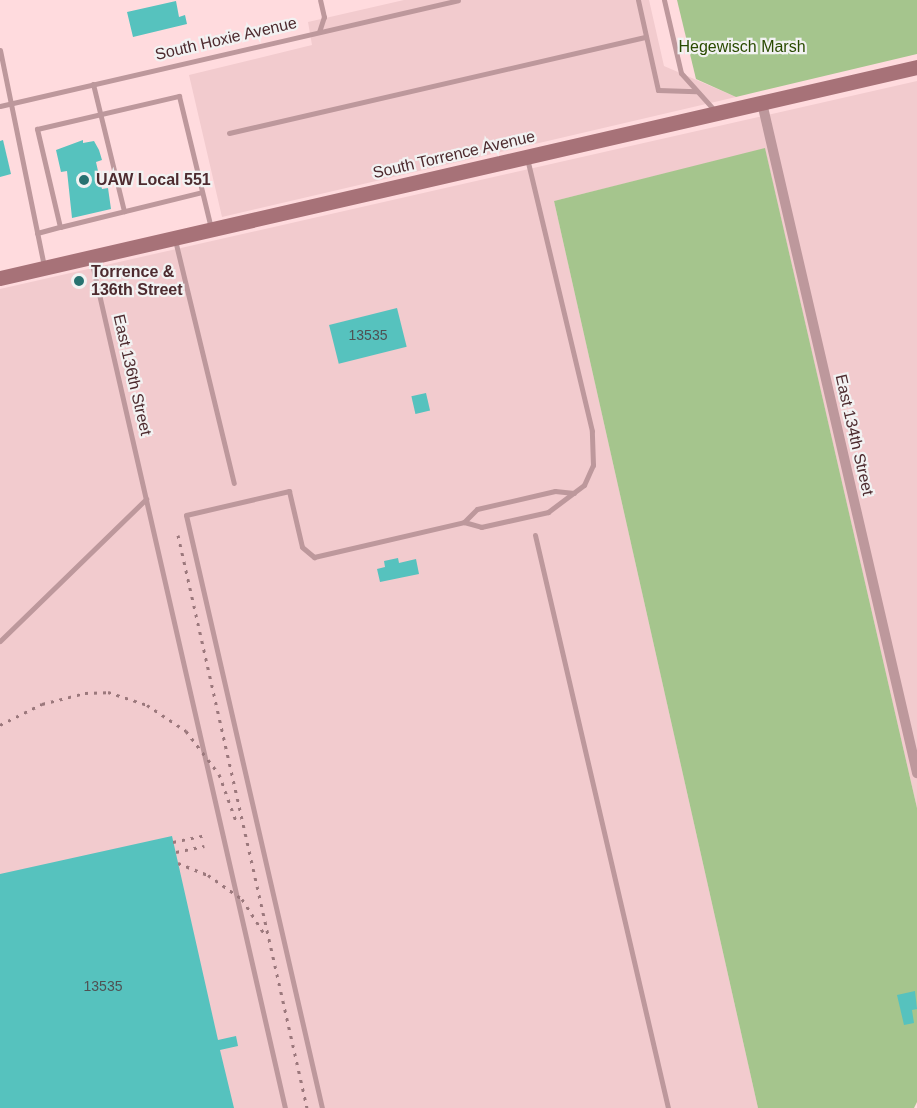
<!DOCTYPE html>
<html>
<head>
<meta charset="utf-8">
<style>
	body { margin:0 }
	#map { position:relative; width:917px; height:1108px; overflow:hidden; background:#ffdbde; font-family:Arial,sans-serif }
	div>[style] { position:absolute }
	.built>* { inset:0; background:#f2cbce }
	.green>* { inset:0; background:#a5c58d }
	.building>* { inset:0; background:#56c2be; transform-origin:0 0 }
	.lane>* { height:5px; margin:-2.5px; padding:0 2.5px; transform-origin:2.5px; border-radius:2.5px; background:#bd989c }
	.street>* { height:10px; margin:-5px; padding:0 5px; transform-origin:5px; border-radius:5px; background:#bd989c }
	.secondary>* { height:15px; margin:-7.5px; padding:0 7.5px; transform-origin:7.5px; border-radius:7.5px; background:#a77278 }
	.rail>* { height:3px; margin-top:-1.5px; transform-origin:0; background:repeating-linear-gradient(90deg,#9b787c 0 3px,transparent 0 9px) }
	.dots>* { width:16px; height:16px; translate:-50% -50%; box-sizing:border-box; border:3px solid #f2f2f2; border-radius:50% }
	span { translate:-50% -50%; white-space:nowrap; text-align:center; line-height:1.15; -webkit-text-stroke:4.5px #f2f2f2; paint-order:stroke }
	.number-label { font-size:14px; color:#4f5153 }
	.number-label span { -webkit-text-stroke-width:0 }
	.street-label { font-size:16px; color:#4d2b2f }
	.park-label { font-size:16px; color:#294a00 }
	.poi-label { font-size:16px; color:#4d2b2f; font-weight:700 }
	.left { translate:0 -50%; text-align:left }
</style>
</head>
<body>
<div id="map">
	<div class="built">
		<i style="clip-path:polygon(404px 0,649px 0,664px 66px,736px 97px,222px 217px,189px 75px,312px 45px,308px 22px)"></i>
		<i style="clip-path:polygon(917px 81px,917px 808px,765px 149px,554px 201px,758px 1108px,0 1108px,0 289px)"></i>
	</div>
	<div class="green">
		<i style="clip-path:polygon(677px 0,917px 0,917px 54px,736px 97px,696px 79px)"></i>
		<i style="clip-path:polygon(765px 148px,917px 808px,917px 1102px,914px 1108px,758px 1108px,554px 201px)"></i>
	</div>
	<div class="building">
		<i style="clip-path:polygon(176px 1px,179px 17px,185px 15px,187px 24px,133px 37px,127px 12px)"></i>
		<i style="clip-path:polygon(3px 140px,11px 174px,0 177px,0 141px)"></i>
		<i style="clip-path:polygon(83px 140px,83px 143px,94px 141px,99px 150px,102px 160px,96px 162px,102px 189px,108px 188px,111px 209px,72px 218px,67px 171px,61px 172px,56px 150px)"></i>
		<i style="left:397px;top:308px;width:40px;height:70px;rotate:76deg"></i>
		<i style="left:426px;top:393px;width:18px;height:15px;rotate:77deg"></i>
		<i style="clip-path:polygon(398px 558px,399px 563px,416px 559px,419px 574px,380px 582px,377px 569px,385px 567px,384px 561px)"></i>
		<i style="clip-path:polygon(172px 836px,218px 1040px,236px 1036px,238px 1046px,220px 1050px,234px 1108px,0 1108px,0 874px)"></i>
		<i style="clip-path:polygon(915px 991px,917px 1009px,912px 1010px,914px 1023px,904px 1025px,897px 995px)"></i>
	</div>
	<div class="lane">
		<i style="left:638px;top:0;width:92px;rotate:77.5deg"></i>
		<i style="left:658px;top:90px;width:38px;rotate:2deg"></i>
		<i style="left:664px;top:0;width:75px;rotate:76.9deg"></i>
		<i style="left:681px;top:73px;width:52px;rotate:48.1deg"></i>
		<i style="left:319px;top:32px;width:16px;rotate:-72deg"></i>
		<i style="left:324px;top:17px;width:17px;rotate:-103deg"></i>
		<i style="left:0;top:50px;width:220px;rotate:78.5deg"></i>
		<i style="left:93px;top:84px;width:131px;rotate:76.3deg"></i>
		<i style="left:0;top:106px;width:470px;rotate:-13deg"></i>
		<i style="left:229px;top:133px;width:428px;rotate:-13deg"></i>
		<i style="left:60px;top:227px;width:146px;rotate:-13.8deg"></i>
		<i style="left:37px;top:233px;width:24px;rotate:-15deg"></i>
		<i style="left:60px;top:227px;width:101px;rotate:-103.2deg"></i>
		<i style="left:37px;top:129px;width:146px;rotate:-13.1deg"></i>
		<i style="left:179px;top:96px;width:136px;rotate:76.4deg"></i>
		<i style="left:175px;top:240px;width:250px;rotate:76.4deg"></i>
		<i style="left:91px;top:259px;width:871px;rotate:77.13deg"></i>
		<i style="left:464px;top:522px;width:18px;rotate:-45deg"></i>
		<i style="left:477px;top:509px;width:80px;rotate:-13deg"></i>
		<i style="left:555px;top:491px;width:19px;rotate:6deg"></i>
		<i style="left:535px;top:535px;width:588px;rotate:76.93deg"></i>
		<i style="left:0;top:641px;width:204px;rotate:-44.2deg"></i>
		<i style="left:322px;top:1108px;width:608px;rotate:-102.92deg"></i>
		<i style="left:186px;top:515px;width:106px;rotate:-13.1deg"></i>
		<i style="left:289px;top:491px;width:57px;rotate:76.9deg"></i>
		<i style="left:302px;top:547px;width:16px;rotate:40deg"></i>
		<i style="left:314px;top:557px;width:154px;rotate:-13.1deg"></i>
		<i style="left:464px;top:522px;width:18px;rotate:16deg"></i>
		<i style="left:481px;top:527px;width:69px;rotate:-12.6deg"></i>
		<i style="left:548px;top:512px;width:45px;rotate:-36.9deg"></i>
		<i style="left:584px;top:485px;width:22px;rotate:-66deg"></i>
		<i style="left:593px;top:465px;width:34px;rotate:-92deg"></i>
		<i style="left:592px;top:431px;width:280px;rotate:-103.4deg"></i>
	</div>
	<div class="street">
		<i style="left:762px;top:103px;width:688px;rotate:76.97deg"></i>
	</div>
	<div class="secondary">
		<i style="left:0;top:278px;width:941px;rotate:-12.96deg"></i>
	</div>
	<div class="rail">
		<i style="left:178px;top:535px;width:587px;rotate:77.31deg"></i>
		<i style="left:0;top:725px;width:47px;rotate:-26.6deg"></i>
		<i style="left:42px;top:704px;width:44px;rotate:-14.3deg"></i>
		<i style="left:85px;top:693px;width:23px;rotate:-2deg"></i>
		<i style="left:108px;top:692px;width:41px;rotate:18.4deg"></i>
		<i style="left:147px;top:705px;width:47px;rotate:33.7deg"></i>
		<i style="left:186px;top:731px;width:54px;rotate:52.5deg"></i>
		<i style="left:219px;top:774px;width:53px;rotate:70.2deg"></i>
		<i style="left:173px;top:842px;width:33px;rotate:-12deg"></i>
		<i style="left:176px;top:852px;width:29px;rotate:-12deg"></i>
		<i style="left:178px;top:863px;width:32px;rotate:22deg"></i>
		<i style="left:208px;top:875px;width:42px;rotate:35.2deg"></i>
		<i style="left:242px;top:899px;width:43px;rotate:57.4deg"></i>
	</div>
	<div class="dots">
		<i style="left:84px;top:180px;background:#287270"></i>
		<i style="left:79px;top:281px;background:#287270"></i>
	</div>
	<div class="number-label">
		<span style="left:368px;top:335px">13535</span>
		<span style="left:103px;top:986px">13535</span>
	</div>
	<div class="street-label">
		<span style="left:226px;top:39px;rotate:-13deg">South Hoxie Avenue</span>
		<span style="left:454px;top:155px;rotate:-13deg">South Torrence Avenue</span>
		<span style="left:132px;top:375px;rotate:77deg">East 136th Street</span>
		<span style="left:854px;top:435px;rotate:77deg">East 134th Street</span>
	</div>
	<div class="park-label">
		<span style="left:742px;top:47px">Hegewisch Marsh</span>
	</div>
	<div class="poi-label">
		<span class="left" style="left:96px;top:180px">UAW Local 551</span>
		<span class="left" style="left:91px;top:281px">Torrence &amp;<br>136th Street</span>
	</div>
</div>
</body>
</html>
